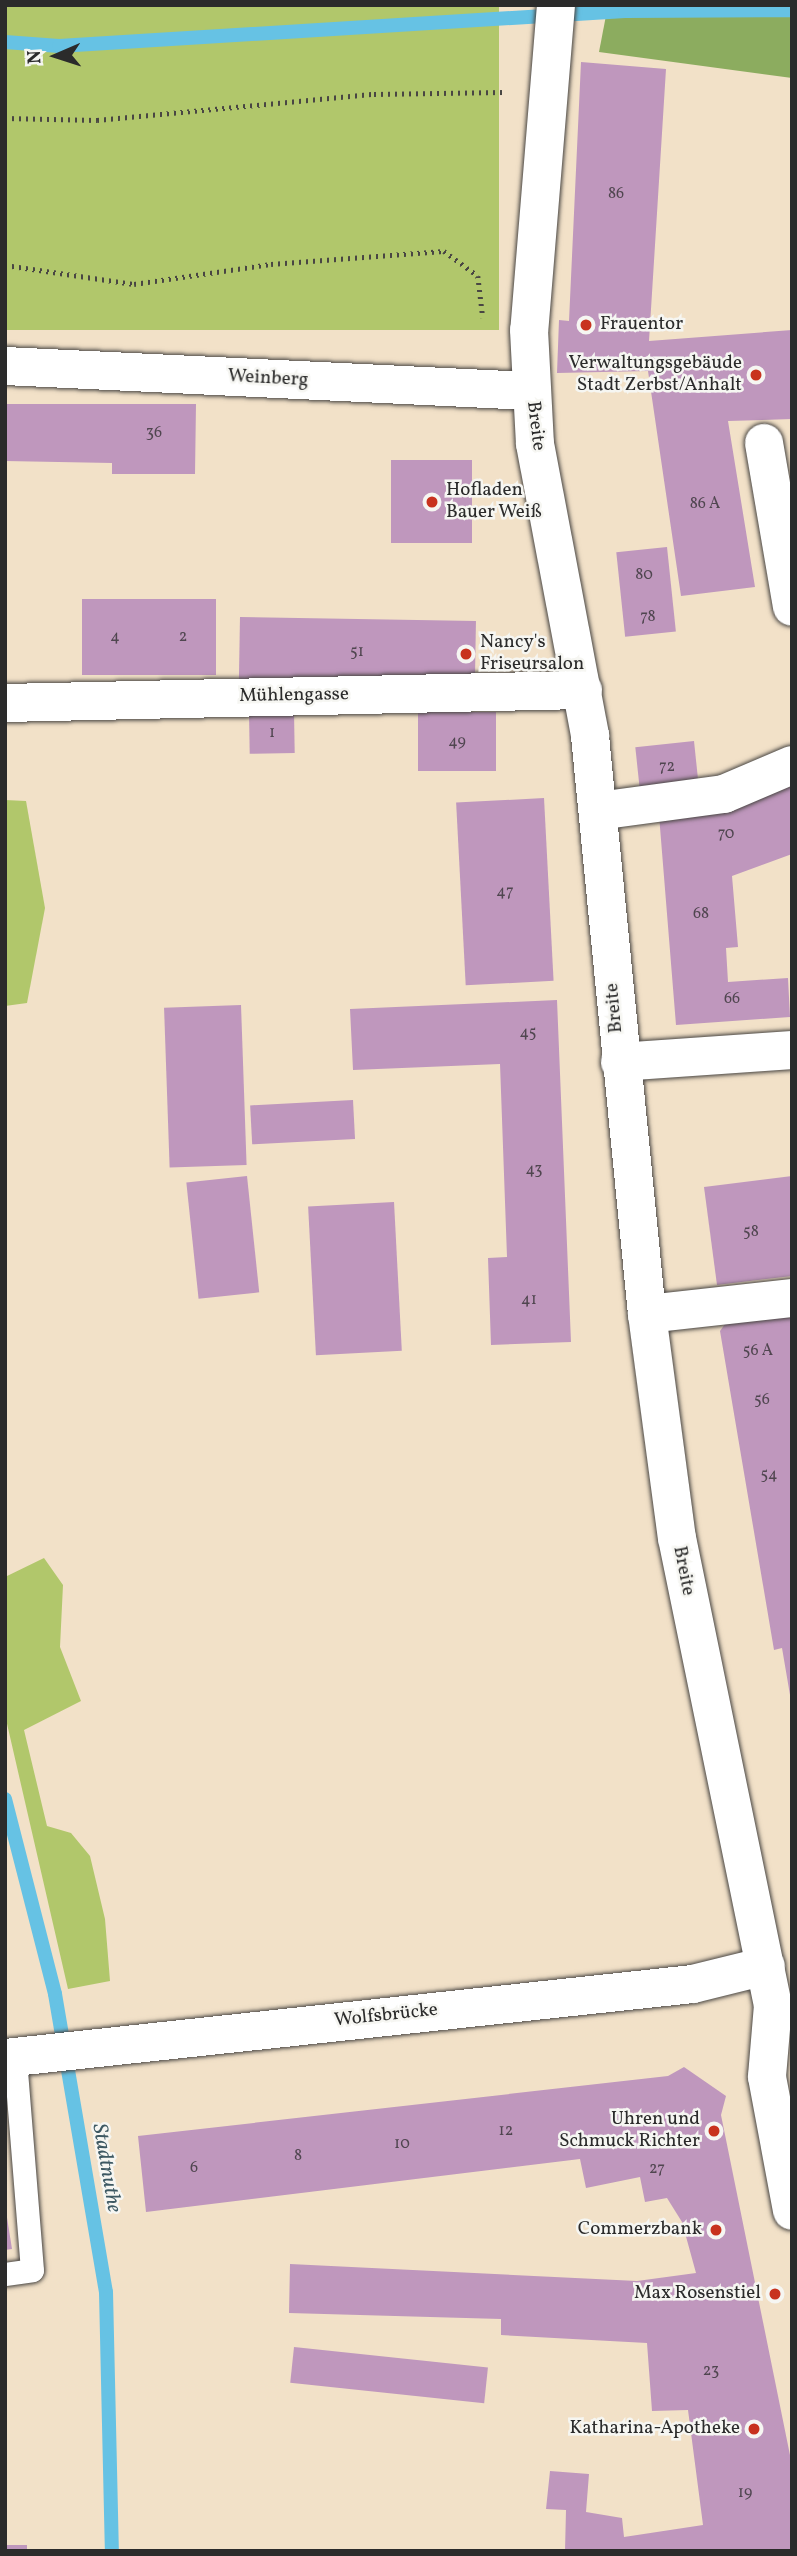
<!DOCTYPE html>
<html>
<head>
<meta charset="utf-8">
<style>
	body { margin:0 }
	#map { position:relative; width:797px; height:2556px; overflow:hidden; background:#f2e1c8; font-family:Vollkorn,serif }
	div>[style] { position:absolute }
	.green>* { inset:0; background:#b1c76b; transform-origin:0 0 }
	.forest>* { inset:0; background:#8cac5f }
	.stream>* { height:14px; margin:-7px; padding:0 7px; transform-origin:7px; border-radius:7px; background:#66c2e4 }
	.building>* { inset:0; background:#bf97bd; transform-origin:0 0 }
	.path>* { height:4.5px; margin-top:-2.25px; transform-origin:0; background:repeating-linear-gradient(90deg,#494643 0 2px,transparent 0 7px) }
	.roads { filter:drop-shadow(0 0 2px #494643) drop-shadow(0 0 2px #494643) }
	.lane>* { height:23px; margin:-11.5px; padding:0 11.5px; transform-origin:11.5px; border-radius:11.5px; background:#fff }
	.street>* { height:38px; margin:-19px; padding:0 19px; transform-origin:19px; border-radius:19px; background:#fff }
	.dots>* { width:19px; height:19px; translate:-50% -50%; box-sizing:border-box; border:4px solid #f6f6f2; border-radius:50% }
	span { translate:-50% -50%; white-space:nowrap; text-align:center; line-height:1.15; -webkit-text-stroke:5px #f6f6f2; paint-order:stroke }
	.number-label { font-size:16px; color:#504650 }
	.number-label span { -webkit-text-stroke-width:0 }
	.poi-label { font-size:19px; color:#2b2b2b }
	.left { translate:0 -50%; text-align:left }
	.right { translate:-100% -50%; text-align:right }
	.street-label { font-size:19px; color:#2b2b2b }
	.water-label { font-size:21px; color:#3d5862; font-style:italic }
	.frame { position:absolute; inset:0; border:7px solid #2b2b2b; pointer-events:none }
	.north { position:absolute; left:21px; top:21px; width:70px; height:70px; -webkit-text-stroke:5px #f6f6f2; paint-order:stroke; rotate:267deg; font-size:19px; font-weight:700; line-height:28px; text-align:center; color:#2b2b2b }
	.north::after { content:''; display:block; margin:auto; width:24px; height:32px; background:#2b2b2b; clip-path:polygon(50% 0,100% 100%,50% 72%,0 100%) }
</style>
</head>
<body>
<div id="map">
	<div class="green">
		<i style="left:5px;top:5px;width:494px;height:325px"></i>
		<i style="clip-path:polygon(5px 800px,26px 801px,45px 908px,27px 1003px,5px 1006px)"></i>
		<i style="clip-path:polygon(44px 1558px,63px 1585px,60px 1647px,81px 1701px,24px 1730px,47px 1826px,71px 1833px,90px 1856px,105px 1919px,110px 1981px,68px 1989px,5px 1715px,5px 1577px)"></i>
	</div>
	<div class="forest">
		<i style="clip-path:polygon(608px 5px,792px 5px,792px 78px,599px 52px)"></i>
	</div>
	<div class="stream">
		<i style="left:5px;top:42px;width:54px;rotate:4.2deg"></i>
		<i style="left:59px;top:46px;width:567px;rotate:-3.54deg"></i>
		<i style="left:625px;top:11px;width:167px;rotate:-0.3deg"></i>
		<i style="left:5px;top:1799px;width:201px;rotate:75.6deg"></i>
		<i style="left:55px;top:1994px;width:302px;rotate:80.3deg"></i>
		<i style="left:106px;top:2292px;width:259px;rotate:88.7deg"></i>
	</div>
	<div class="building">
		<i style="clip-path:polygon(581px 62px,666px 69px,649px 341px,792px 330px,792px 419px,728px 421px,755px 587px,681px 596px,648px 371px,557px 373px,559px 320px,569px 321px)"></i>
		<i style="clip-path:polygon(5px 404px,196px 404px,195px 474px,112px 474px,112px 463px,5px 461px)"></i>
		<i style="left:391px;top:460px;width:81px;height:83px"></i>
		<i style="left:667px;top:547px;width:85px;height:51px;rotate:84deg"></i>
		<i style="left:82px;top:599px;width:134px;height:76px"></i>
		<i style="left:240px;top:617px;width:236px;height:63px;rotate:1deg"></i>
		<i style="left:294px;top:712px;width:41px;height:45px;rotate:89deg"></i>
		<i style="left:496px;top:712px;width:59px;height:78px;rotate:90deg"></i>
		<i style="left:694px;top:741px;width:46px;height:59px;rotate:84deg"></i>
		<i style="clip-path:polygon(792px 784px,792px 854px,732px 876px,738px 947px,726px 948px,728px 982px,788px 978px,790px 1017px,676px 1025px,659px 815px)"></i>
		<i style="left:544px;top:798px;width:183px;height:88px;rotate:87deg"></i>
		<i style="clip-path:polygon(557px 1000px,571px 1342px,491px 1345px,488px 1258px,507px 1257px,500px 1064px,353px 1070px,350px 1009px)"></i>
		<i style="left:241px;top:1005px;width:160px;height:77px;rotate:88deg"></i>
		<i style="left:353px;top:1100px;width:39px;height:103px;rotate:87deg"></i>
		<i style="left:247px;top:1176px;width:117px;height:61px;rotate:84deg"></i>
		<i style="clip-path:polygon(792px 1176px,792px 1276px,717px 1285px,704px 1187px)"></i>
		<i style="left:394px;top:1202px;width:149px;height:86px;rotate:87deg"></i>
		<i style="clip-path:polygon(792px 1314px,792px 1695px,790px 1695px,782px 1648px,774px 1650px,720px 1331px,725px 1324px)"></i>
		<i style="clip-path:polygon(684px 2067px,726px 2096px,721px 2115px,792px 2465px,792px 2551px,565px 2551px,566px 2510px,546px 2509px,550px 2471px,589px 2474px,586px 2512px,622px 2518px,624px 2537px,703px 2525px,688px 2410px,652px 2411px,647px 2343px,501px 2335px,501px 2319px,289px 2313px,290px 2264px,637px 2281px,696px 2273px,682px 2222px,667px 2198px,645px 2202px,640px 2177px,586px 2188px,580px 2159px,146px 2212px,138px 2136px,668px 2076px)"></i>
		<i style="clip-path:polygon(5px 2205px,12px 2249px,5px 2250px)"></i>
		<i style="left:294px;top:2347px;width:195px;height:36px;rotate:6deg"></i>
		<i style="left:5px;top:2545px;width:22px;height:6px"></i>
	</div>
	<div class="path">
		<i style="left:5px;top:118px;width:92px;rotate:1.2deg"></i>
		<i style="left:97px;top:120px;width:278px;rotate:-5.4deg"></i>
		<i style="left:374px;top:94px;width:130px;rotate:-0.9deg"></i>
		<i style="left:5px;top:265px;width:130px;rotate:8.4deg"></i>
		<i style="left:134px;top:284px;width:138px;rotate:-8.3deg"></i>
		<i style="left:271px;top:264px;width:173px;rotate:-4.3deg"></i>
		<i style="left:444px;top:251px;width:42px;rotate:36.3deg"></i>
		<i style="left:478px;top:276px;width:42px;rotate:83.2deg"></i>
	</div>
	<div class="roads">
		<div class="lane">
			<i style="left:5px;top:2274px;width:27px;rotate:-8deg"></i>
			<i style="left:32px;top:2270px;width:214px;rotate:-94.6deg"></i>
		</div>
		<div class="street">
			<i style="left:556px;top:5px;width:326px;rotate:94.7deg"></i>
			<i style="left:529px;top:330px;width:114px;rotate:87deg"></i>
			<i style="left:535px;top:444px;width:297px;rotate:79.3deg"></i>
			<i style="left:590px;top:736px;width:581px;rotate:84.37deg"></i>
			<i style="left:647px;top:1314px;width:226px;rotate:82.4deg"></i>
			<i style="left:677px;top:1538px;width:477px;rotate:78.4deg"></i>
			<i style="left:773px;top:2005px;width:72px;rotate:94.8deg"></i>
			<i style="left:767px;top:2077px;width:136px;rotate:79.4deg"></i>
			<i style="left:5px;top:366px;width:526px;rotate:2.73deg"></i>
			<i style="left:764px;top:443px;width:166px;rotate:80.3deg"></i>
			<i style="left:5px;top:703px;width:578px;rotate:-1.29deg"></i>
			<i style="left:598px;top:811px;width:127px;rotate:-7.7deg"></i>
			<i style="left:724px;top:794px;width:74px;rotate:-23.1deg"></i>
			<i style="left:620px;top:1062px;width:172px;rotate:-4deg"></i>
			<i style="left:647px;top:1314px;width:146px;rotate:-6.3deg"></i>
			<i style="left:5px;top:2058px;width:692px;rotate:-6.14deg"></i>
			<i style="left:693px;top:1984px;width:75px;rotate:-13.9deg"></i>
		</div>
	</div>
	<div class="dots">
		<i style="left:586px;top:325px;background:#c8321e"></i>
		<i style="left:756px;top:375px;background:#c8321e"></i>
		<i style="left:432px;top:502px;background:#c8321e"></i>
		<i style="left:466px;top:654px;background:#c8321e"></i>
		<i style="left:714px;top:2131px;background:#c8321e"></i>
		<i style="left:716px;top:2230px;background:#c8321e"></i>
		<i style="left:775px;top:2294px;background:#c8321e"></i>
		<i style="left:754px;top:2429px;background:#c8321e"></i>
	</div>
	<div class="number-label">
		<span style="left:616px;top:194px">86</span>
		<span style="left:154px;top:433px">36</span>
		<span style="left:705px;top:504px">86 A</span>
		<span style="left:644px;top:575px">80</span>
		<span style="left:648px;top:617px">78</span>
		<span style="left:115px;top:637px">4</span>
		<span style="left:183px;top:637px">2</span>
		<span style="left:357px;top:652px">51</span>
		<span style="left:272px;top:733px">1</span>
		<span style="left:457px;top:742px">49</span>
		<span style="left:667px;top:767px">72</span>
		<span style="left:726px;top:834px">70</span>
		<span style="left:505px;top:892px">47</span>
		<span style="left:701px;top:914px">68</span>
		<span style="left:732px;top:999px">66</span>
		<span style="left:528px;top:1033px">45</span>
		<span style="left:534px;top:1170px">43</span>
		<span style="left:751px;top:1232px">58</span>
		<span style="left:529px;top:1300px">41</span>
		<span style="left:758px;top:1351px">56 A</span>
		<span style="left:762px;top:1400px">56</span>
		<span style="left:769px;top:1475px">54</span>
		<span style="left:506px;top:2131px">12</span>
		<span style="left:402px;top:2144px">10</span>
		<span style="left:298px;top:2156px">8</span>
		<span style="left:194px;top:2168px">6</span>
		<span style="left:657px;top:2169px">27</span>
		<span style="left:711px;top:2371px">23</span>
		<span style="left:745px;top:2493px">19</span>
	</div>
	<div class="poi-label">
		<span class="left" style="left:600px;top:325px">Frauentor</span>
		<span class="right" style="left:742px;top:375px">Verwaltungsgebäude<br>Stadt Zerbst/Anhalt</span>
		<span class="left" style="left:446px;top:502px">Hofladen<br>Bauer Weiß</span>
		<span class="left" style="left:480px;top:654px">Nancy's<br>Friseursalon</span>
		<span class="right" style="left:700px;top:2131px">Uhren und<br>Schmuck Richter</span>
		<span class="right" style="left:702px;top:2230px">Commerzbank</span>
		<span class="right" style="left:761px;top:2294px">Max Rosenstiel</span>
		<span class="right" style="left:740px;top:2429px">Katharina-Apotheke</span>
	</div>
	<div class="street-label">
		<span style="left:268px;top:379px;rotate:3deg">Weinberg</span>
		<span style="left:535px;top:426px;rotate:83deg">Breite</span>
		<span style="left:294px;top:696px;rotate:-1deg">Mühlengasse</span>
		<span style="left:615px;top:1008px;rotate:-95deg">Breite</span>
		<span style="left:683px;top:1571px;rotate:79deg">Breite</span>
		<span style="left:386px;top:2016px;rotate:-6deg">Wolfsbrücke</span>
	</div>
	<div class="water-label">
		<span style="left:106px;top:2168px;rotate:80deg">Stadtnuthe</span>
	</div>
	<div class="frame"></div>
	<div class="north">N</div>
</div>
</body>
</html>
